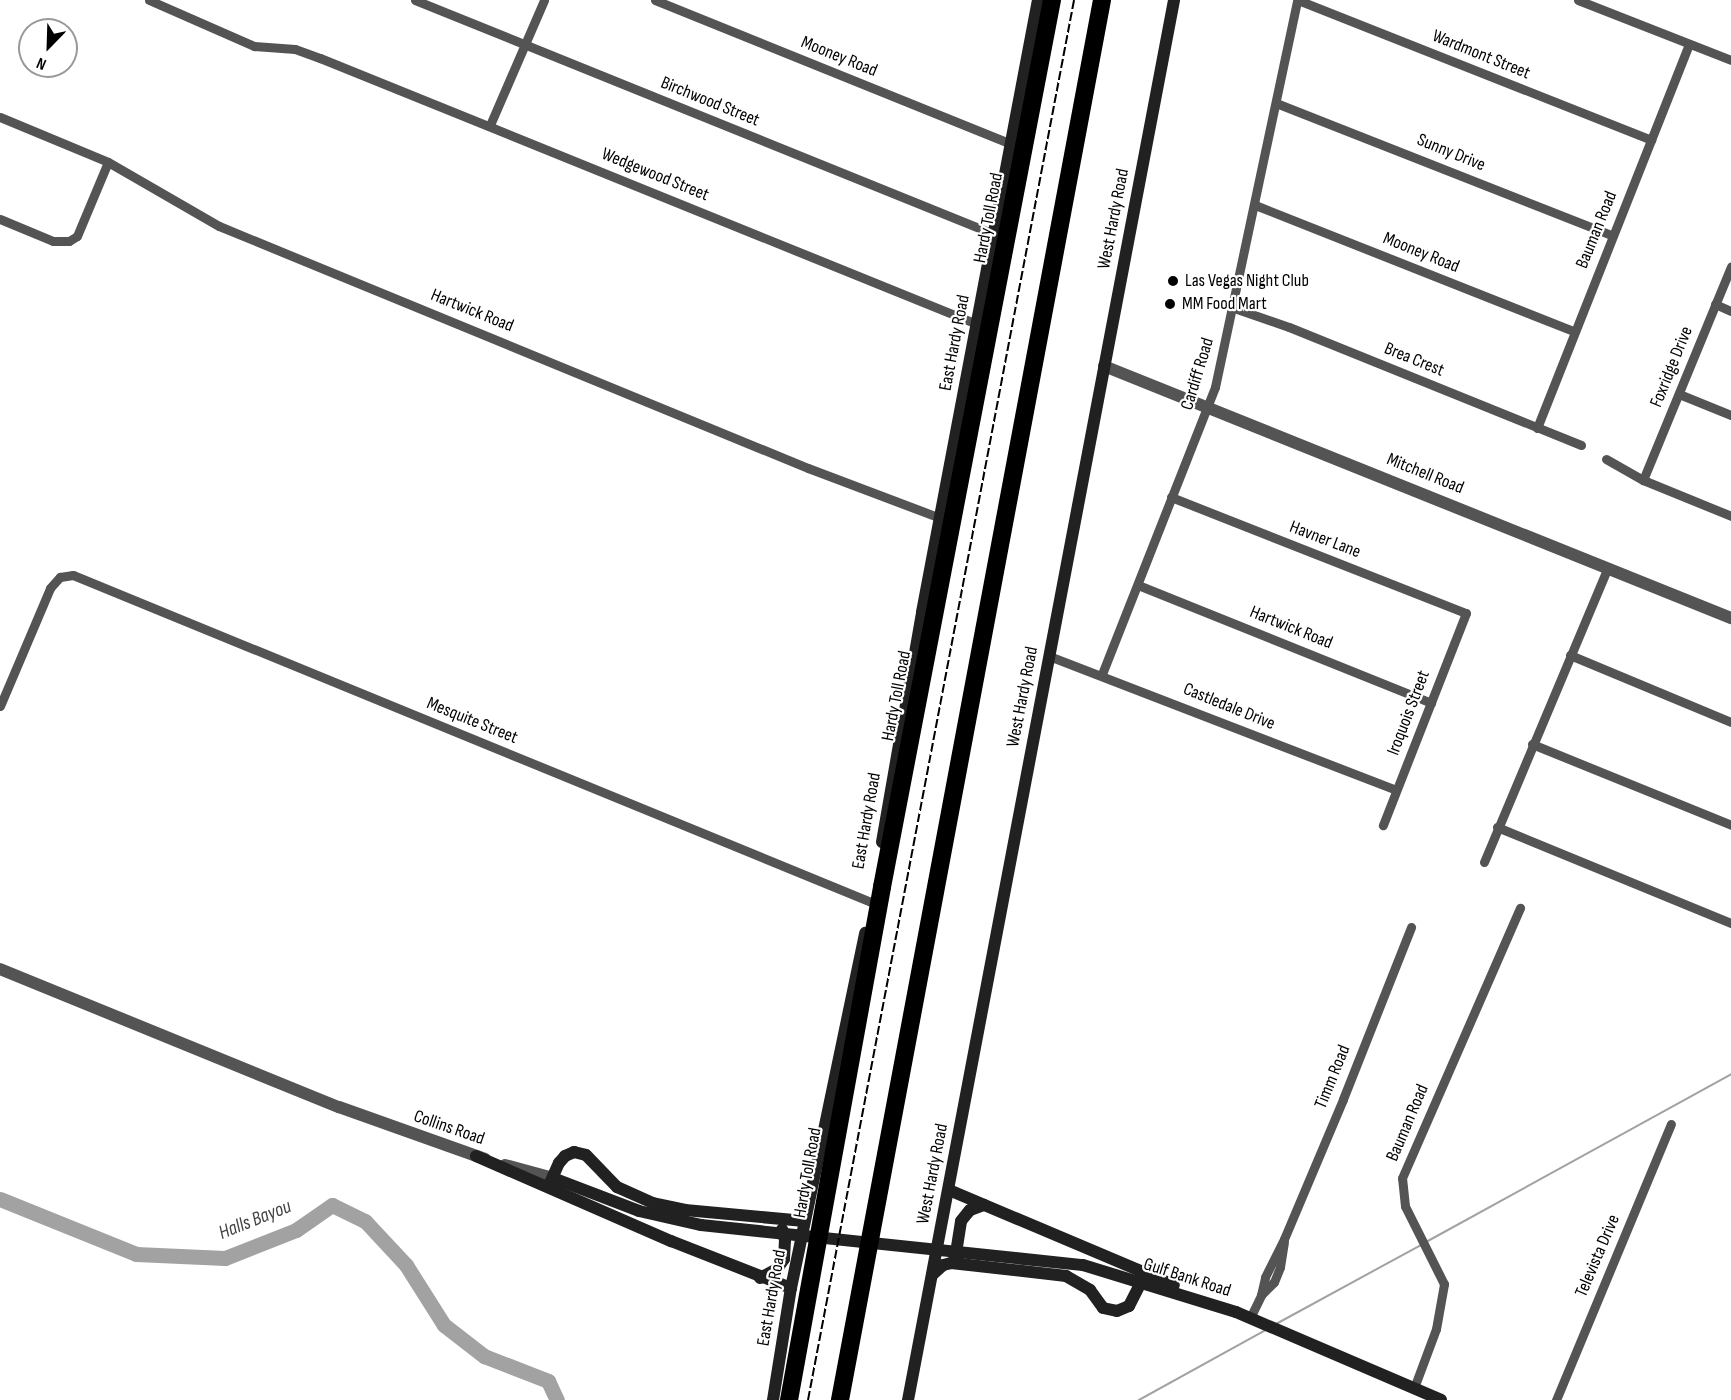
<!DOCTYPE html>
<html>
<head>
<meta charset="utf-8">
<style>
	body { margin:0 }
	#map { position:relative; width:1731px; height:1400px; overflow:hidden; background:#fff; font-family:"Sofia Sans Condensed",sans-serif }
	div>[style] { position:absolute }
	.stream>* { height:2px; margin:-1px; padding:0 1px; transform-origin:1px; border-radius:1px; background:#a2a2a2 }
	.river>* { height:15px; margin:-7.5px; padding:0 7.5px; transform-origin:7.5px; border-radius:7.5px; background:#a2a2a2 }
	.minor>* { height:9px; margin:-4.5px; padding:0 4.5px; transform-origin:4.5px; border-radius:4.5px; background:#545454 }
	.tertiary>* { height:12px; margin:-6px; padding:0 6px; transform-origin:6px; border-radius:6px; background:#545454 }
	.secondary>* { height:12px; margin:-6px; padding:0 6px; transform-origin:6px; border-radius:6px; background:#212121 }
	.motorway>* { height:18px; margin:-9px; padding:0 9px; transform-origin:9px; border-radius:9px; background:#000 }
	.rail>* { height:2px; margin-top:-1px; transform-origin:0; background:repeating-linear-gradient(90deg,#000 0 9px,transparent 0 12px) }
	.dots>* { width:16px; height:16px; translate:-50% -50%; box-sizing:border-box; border:3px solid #fff; border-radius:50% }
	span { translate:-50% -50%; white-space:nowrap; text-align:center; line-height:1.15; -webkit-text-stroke:4.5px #fff; paint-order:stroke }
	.street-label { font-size:18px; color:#000 }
	.poi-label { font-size:18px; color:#000 }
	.left { translate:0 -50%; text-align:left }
	.water-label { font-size:20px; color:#434343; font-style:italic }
	.north { position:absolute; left:18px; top:18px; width:60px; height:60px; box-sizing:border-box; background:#fff; border:2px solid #999; border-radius:50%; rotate:203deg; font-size:16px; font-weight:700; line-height:24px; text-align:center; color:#000 }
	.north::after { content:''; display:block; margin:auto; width:21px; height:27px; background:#000; clip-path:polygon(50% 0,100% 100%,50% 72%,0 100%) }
</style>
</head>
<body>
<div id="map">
	<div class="stream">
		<i style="left:1426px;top:1242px;width:348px;rotate:-28.8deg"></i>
		<i style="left:1276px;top:1324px;width:165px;rotate:-28.6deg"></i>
		<i style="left:1139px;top:1400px;width:145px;rotate:-28.9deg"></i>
	</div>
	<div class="river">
		<i style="left:0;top:1199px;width:147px;rotate:22deg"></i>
		<i style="left:136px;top:1254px;width:89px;rotate:2.6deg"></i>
		<i style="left:225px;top:1258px;width:76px;rotate:-21.5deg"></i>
		<i style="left:296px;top:1230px;width:44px;rotate:-34.8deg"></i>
		<i style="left:332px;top:1205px;width:37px;rotate:26deg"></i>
		<i style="left:365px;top:1221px;width:60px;rotate:47deg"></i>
		<i style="left:406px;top:1265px;width:71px;rotate:57.7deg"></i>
		<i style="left:444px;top:1325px;width:51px;rotate:37.8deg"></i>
		<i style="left:484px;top:1356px;width:69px;rotate:21.3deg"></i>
		<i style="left:548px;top:1381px;width:21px;rotate:65deg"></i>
	</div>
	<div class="minor">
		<i style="left:149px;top:0;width:115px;rotate:23.7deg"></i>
		<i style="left:254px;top:46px;width:41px;rotate:4.2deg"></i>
		<i style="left:295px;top:49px;width:27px;rotate:20deg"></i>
		<i style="left:320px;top:58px;width:709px;rotate:22.04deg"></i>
		<i style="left:415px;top:0;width:624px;rotate:22.01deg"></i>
		<i style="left:655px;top:0;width:385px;rotate:22deg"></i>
		<i style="left:1298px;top:0;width:380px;rotate:21.6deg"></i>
		<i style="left:1578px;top:0;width:164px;rotate:21.4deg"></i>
		<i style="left:1276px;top:103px;width:362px;rotate:21.5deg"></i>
		<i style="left:0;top:117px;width:117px;rotate:22.6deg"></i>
		<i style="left:108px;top:162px;width:128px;rotate:30deg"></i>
		<i style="left:219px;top:226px;width:637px;rotate:22.34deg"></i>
		<i style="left:808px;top:468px;width:141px;rotate:20.7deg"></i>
		<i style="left:490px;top:125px;width:136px;rotate:-66.6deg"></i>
		<i style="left:1255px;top:205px;width:344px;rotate:21.6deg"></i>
		<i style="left:0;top:219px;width:57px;rotate:22.5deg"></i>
		<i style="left:53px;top:241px;width:16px"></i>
		<i style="left:69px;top:241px;width:9px;rotate:-32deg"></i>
		<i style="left:77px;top:236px;width:80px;rotate:-67.3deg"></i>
		<i style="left:1715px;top:304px;width:17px;rotate:24deg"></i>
		<i style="left:1234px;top:308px;width:58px;rotate:19.1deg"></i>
		<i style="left:1289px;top:327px;width:315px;rotate:22deg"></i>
		<i style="left:1679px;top:394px;width:56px;rotate:22deg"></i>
		<i style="left:1537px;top:428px;width:413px;rotate:-68.4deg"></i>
		<i style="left:1606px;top:459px;width:43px;rotate:29.6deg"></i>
		<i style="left:1643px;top:480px;width:95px;rotate:22.2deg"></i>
		<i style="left:1643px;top:480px;width:231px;rotate:-67.6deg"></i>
		<i style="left:1171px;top:497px;width:317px;rotate:21.5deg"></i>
		<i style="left:1466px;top:613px;width:228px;rotate:111.4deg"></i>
		<i style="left:1138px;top:585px;width:316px;rotate:21.9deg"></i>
		<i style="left:1570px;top:655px;width:174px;rotate:22.6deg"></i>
		<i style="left:1049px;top:656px;width:372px;rotate:21.1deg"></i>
		<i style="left:1102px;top:674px;width:308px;rotate:-68.5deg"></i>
		<i style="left:1215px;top:387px;width:396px;rotate:-78deg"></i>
		<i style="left:0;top:706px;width:128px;rotate:-67deg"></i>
		<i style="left:50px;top:588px;width:15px;rotate:-48deg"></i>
		<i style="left:60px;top:577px;width:13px;rotate:-9deg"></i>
		<i style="left:73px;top:575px;width:862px;rotate:22.28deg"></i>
		<i style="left:1532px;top:744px;width:215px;rotate:22.1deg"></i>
		<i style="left:1497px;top:827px;width:253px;rotate:22.3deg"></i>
		<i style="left:1484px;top:862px;width:320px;rotate:-67.2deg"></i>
		<i style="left:1261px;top:1295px;width:18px;rotate:-45deg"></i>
		<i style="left:1274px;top:1282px;width:16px;rotate:-68deg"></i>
		<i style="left:1280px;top:1267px;width:25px;rotate:-81deg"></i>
		<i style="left:1250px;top:1318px;width:25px;rotate:-64deg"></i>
		<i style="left:1261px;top:1295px;width:18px;rotate:-77deg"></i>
		<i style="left:1265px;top:1277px;width:42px;rotate:-63.4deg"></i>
		<i style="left:1284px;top:1239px;width:152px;rotate:-67.1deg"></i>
		<i style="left:1343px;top:1099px;width:185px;rotate:-68.4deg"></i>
		<i style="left:1414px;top:1388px;width:63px;rotate:-69.6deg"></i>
		<i style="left:1436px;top:1329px;width:46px;rotate:-79.9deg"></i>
		<i style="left:1444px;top:1284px;width:87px;rotate:-116.6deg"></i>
		<i style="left:1405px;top:1206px;width:28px;rotate:-96deg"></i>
		<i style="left:1402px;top:1178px;width:295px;rotate:-66.4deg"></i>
		<i style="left:1556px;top:1400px;width:299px;rotate:-67.4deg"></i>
	</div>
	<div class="tertiary">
		<i style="left:1104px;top:366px;width:676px;rotate:21.9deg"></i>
		<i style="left:0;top:969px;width:366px;rotate:22.2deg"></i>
		<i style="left:339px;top:1107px;width:155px;rotate:19.6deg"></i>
		<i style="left:505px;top:1165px;width:50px;rotate:15.2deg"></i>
	</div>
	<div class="secondary">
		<i style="left:882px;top:842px;width:233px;rotate:-80.1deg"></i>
		<i style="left:922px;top:612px;width:623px;rotate:-79.27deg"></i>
		<i style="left:476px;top:1156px;width:213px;rotate:23.6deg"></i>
		<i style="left:671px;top:1241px;width:129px;rotate:21.4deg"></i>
		<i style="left:553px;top:1178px;width:92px;rotate:21deg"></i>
		<i style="left:639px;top:1211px;width:64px;rotate:12.7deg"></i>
		<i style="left:701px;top:1225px;width:384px;rotate:6deg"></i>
		<i style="left:1083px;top:1265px;width:160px;rotate:17.1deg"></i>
		<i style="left:1236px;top:1312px;width:223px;rotate:23.2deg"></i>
		<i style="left:550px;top:1183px;width:22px;rotate:-66deg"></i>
		<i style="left:559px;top:1163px;width:9px;rotate:-49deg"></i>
		<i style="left:565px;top:1156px;width:10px;rotate:-24deg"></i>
		<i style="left:574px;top:1152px;width:12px;rotate:14deg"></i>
		<i style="left:586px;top:1155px;width:45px;rotate:45.9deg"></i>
		<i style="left:617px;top:1187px;width:39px;rotate:24deg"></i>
		<i style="left:653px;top:1203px;width:33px;rotate:12deg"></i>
		<i style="left:685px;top:1210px;width:120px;rotate:5.3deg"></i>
		<i style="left:949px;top:1190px;width:244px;rotate:22.9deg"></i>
		<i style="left:958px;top:1259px;width:6px;rotate:-108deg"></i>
		<i style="left:956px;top:1253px;width:32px;rotate:-81deg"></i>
		<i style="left:961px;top:1221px;width:14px;rotate:-51deg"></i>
		<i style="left:970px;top:1210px;width:15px;rotate:-20deg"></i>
		<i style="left:932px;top:1275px;width:15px;rotate:-42deg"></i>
		<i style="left:943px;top:1265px;width:8px;rotate:-14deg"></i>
		<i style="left:951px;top:1263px;width:116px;rotate:6.4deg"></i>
		<i style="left:1066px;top:1276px;width:28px;rotate:30deg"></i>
		<i style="left:1090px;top:1290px;width:22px;rotate:54deg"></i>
		<i style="left:1103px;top:1308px;width:14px;rotate:12deg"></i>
		<i style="left:1117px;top:1311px;width:13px;rotate:-23deg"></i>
		<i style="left:1129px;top:1306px;width:33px;rotate:-63deg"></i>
		<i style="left:760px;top:1278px;width:19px;rotate:-28deg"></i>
		<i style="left:777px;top:1269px;width:12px;rotate:-55deg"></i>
		<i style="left:784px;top:1259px;width:19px;rotate:-87deg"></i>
		<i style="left:785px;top:1240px;width:11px;rotate:-105deg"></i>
		<i style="left:773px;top:1400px;width:113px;rotate:-80.9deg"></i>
		<i style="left:791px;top:1288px;width:363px;rotate:-78.2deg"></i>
		<i style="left:908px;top:1400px;width:1425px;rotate:-79.24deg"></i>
	</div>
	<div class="motorway">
		<i style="left:789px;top:1400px;width:521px;rotate:-79.72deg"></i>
		<i style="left:882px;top:887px;width:903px;rotate:-79.15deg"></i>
		<i style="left:840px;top:1400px;width:1424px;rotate:-79.4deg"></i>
	</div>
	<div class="rail">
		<i style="left:808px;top:1400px;width:1425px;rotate:-79.24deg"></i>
	</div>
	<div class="dots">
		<i style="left:1173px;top:281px;background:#000"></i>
		<i style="left:1170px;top:304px;background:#000"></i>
	</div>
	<div class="street-label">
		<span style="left:1481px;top:55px;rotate:22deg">Wardmont Street</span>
		<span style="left:839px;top:57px;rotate:22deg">Mooney Road</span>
		<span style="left:710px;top:102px;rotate:22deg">Birchwood Street</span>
		<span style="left:1451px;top:153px;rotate:22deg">Sunny Drive</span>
		<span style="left:655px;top:175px;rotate:22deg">Wedgewood Street</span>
		<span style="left:989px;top:218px;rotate:-79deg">Hardy Toll Road</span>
		<span style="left:1114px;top:219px;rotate:-79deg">West Hardy Road</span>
		<span style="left:1597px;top:230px;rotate:-68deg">Bauman Road</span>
		<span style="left:1421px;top:253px;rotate:22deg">Mooney Road</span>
		<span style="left:472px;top:311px;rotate:22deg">Hartwick Road</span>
		<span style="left:955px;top:343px;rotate:-79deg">East Hardy Road</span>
		<span style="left:1414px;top:360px;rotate:22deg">Brea Crest</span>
		<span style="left:1672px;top:367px;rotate:-68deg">Foxridge Drive</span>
		<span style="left:1198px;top:374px;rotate:-73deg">Cardiff Road</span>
		<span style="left:1425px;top:474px;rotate:22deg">Mitchell Road</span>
		<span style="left:1325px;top:540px;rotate:21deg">Havner Lane</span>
		<span style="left:1291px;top:628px;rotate:22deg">Hartwick Road</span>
		<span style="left:897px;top:696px;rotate:-79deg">Hardy Toll Road</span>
		<span style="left:1023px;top:697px;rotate:-79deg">West Hardy Road</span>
		<span style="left:1229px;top:707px;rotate:22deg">Castledale Drive</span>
		<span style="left:1409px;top:713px;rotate:-69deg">Iroquois Street</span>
		<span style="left:472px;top:721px;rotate:22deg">Mesquite Street</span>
		<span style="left:867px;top:821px;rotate:-80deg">East Hardy Road</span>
		<span style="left:1333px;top:1077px;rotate:-68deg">Timm Road</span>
		<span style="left:1408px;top:1123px;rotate:-67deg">Bauman Road</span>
		<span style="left:449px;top:1128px;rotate:19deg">Collins Road</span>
		<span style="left:808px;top:1173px;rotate:-80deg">Hardy Toll Road</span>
		<span style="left:933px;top:1174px;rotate:-79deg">West Hardy Road</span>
		<span style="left:1598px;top:1256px;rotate:-67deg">Televista Drive</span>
		<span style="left:1187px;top:1278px;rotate:18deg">Gulf Bank Road</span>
		<span style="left:772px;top:1298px;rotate:-80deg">East Hardy Road</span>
	</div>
	<div class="poi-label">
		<span class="left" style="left:1185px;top:281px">Las Vegas Night Club</span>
		<span class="left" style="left:1182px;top:304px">MM Food Mart</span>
	</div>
	<div class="water-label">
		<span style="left:255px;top:1220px;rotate:-22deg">Halls Bayou</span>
	</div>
	<div class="north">N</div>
</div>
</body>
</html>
